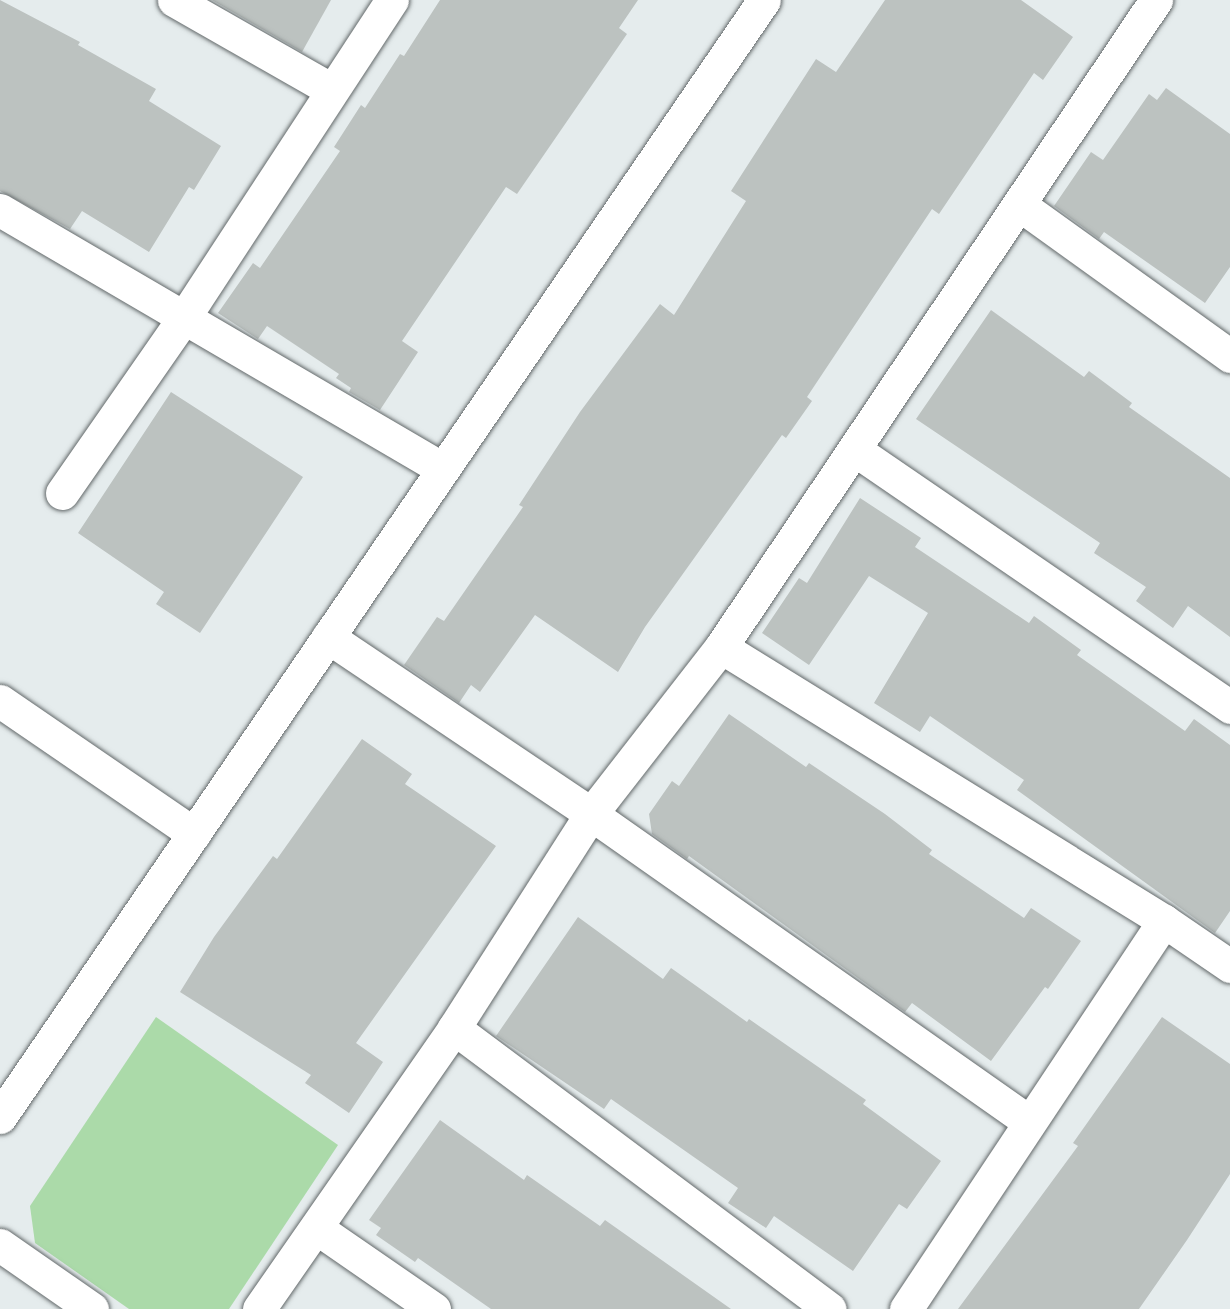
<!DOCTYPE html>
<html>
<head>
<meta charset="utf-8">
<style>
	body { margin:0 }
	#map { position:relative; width:1230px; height:1309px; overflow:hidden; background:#e5eced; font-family:Georgia,serif }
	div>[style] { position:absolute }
	.green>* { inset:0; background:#abdaa9 }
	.building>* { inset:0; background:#bcc2c0 }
	.roads { filter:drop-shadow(0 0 2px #63696a) drop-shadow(0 0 2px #63696a) }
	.minor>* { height:33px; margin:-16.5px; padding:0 16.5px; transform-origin:16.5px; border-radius:16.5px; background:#fff }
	span { translate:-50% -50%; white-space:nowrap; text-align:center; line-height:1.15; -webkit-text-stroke:5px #e5eced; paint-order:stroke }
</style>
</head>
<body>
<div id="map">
	<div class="green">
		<i style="clip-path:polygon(156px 1017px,338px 1145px,229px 1309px,129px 1309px,35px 1243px,30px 1206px)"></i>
	</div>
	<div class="building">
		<i style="clip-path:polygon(0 0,80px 42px,78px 45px,156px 89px,149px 101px,221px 146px,194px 190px,189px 187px,149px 252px,82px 211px,70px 229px,0 191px)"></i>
		<i style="clip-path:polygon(212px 0,331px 0,302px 52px)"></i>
		<i style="clip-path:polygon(440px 0,638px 0,619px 28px,627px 34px,517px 194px,506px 187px,402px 341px,418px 352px,380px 410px,349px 392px,351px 388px,336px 378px,339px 374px,267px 326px,258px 339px,218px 313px,253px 263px,260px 268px,340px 151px,334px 147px,361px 105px,365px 108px,400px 54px,404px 56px)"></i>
		<i style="clip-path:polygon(885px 0,1021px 0,1073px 37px,1043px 80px,1034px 73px,939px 214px,932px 209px,807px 397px,812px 401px,786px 438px,782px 435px,645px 627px,618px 672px,535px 615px,480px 692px,471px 685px,459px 703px,404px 665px,437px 617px,444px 621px,523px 507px,519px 505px,580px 412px,660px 304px,674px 315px,746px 201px,731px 191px,816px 59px,836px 72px)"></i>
		<i style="clip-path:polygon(1166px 88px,1230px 134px,1230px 267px,1205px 303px,1104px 232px,1099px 239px,1054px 206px,1091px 152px,1103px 160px,1149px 94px,1157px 100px)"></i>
		<i style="clip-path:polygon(991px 310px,1084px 377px,1089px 371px,1132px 403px,1129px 407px,1230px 478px,1230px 637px,1188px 606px,1173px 628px,1136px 601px,1146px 587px,1094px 553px,1100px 543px,916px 419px)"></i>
		<i style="clip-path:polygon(171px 392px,303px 477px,200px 633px,156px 604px,164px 592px,78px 533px)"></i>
		<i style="clip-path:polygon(860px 498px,921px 538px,915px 547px,1029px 623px,1034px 616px,1081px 650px,1077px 655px,1185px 731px,1194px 719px,1230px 745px,1230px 911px,1215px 933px,1017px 790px,1024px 780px,930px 716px,920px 732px,874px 703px,928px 613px,869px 576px,809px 665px,762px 633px,799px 578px,807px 583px)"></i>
		<i style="clip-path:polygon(729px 714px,806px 767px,809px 763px,885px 814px,932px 850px,929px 854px,1024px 918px,1031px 908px,1081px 941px,1048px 989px,1045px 987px,991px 1061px,912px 1003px,905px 1012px,689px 856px,687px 859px,652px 834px,649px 814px,672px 781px,679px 786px)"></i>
		<i style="clip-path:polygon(362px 739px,412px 774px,405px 784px,496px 846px,356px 1043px,383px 1062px,349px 1113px,305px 1083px,311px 1075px,180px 992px,214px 937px,273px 856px,277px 859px)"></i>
		<i style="clip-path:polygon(578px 917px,663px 979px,671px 968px,747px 1022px,749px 1019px,866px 1100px,863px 1104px,941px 1161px,907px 1209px,899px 1204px,853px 1271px,774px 1216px,766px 1228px,728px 1203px,738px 1188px,611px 1099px,604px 1109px,496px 1036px)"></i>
		<i style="clip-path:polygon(1162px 1017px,1230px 1064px,1230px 1174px,1187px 1240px,1139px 1309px,958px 1309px,1078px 1146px,1073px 1143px)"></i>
		<i style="clip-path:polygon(440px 1120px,524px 1180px,527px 1175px,600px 1226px,605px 1220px,731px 1309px,491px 1309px,418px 1258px,415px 1262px,376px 1235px,381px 1228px,369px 1220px)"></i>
	</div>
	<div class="roads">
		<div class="minor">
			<i style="left:174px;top:0;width:180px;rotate:29.7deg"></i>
			<i style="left:1020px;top:205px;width:259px;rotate:35.7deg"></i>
			<i style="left:0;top:210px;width:513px;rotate:30.31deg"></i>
			<i style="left:855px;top:450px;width:455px;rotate:34.4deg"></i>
			<i style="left:62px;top:493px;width:216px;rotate:-55.2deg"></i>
			<i style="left:185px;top:316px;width:378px;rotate:-56.8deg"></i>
			<i style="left:328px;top:637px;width:317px;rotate:33.9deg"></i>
			<i style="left:591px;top:814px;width:534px;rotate:35.09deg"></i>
			<i style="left:721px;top:647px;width:521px;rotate:31.74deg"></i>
			<i style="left:1164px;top:921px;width:80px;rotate:34.3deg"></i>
			<i style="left:0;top:701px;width:235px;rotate:34.4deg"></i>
			<i style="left:454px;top:1028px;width:469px;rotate:36.8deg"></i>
			<i style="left:0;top:1117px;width:1353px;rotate:-55.63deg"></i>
			<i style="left:318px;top:1229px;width:141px;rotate:34.6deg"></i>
			<i style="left:0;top:1245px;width:112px;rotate:34.8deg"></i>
			<i style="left:259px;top:1309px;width:342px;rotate:-55.2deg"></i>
			<i style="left:454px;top:1028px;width:254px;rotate:-57.4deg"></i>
			<i style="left:591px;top:814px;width:212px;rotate:-52.1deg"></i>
			<i style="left:721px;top:647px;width:780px;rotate:-56.09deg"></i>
			<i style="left:906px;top:1309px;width:466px;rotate:-56.4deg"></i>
		</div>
	</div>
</div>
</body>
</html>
